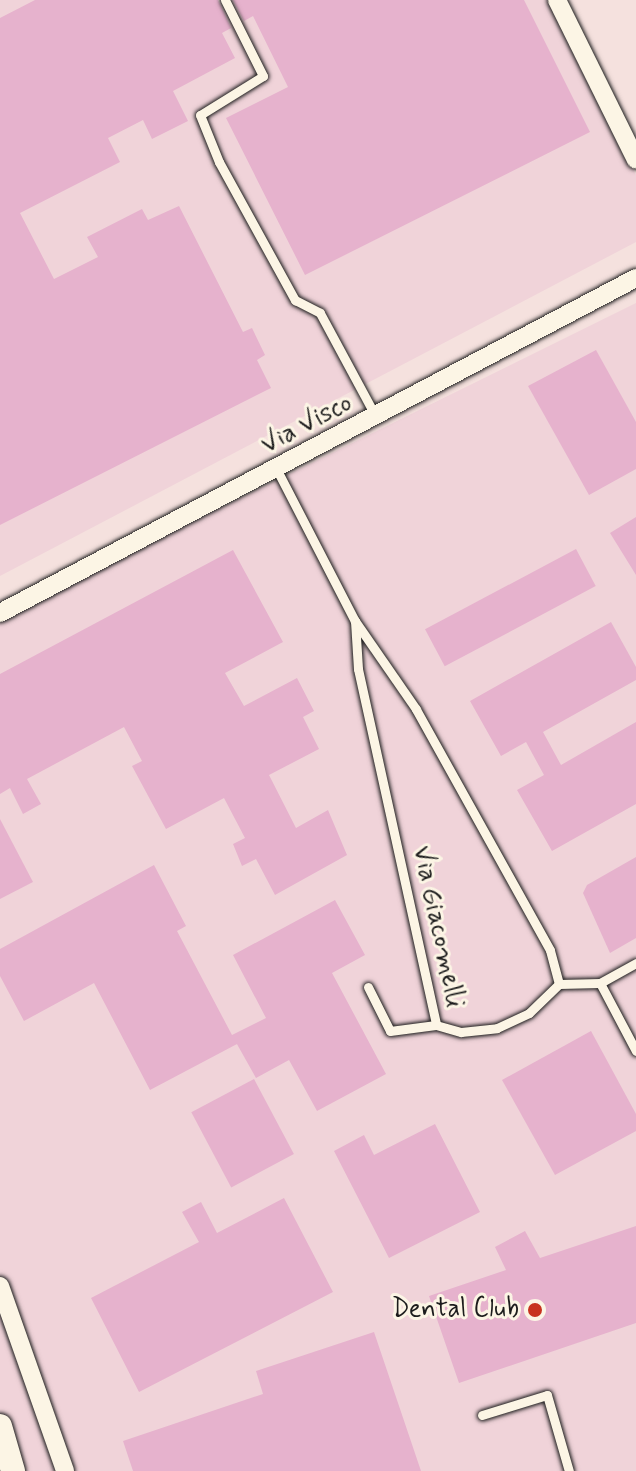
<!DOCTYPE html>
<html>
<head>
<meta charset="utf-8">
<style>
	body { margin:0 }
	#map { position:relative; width:636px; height:1471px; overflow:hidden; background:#f5e1de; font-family:Mynerve,sans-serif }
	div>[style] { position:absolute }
	.built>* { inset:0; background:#f0d3d9 }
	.building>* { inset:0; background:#e6b2cd; transform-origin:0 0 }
	.roads { filter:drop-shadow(0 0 2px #1c1c1c) drop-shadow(0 0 2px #1c1c1c) }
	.lane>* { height:9px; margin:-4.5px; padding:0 4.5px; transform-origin:4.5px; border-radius:4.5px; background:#fcf5e5 }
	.street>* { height:18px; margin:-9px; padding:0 9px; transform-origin:9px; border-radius:9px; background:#fcf5e5 }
	.secondary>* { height:24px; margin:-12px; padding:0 12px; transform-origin:12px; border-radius:12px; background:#fcf5e5 }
	.dots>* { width:22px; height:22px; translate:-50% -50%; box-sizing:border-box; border:4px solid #fcf5e5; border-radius:50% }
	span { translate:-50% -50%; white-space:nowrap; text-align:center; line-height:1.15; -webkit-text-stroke:6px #fcf5e5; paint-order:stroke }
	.street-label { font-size:26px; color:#1c1c1c }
	.poi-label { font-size:26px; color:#1c1c1c }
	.right { translate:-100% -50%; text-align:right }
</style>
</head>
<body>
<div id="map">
	<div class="built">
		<i style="clip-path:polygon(0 0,550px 0,636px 175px,636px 242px,0 576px)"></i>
		<i style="clip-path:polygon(636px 303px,636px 1471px,0 1471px,0 617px)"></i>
	</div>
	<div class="building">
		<i style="clip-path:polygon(35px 0,218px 0,231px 28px,222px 33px,235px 58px,173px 91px,188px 121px,152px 139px,143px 120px,108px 138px,120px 162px,20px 213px,54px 279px,98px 257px,87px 237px,142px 209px,148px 220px,179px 206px,243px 332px,252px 328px,265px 355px,257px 360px,271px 388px,0 525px,0 18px)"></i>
		<i style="clip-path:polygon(233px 0,524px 0,590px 132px,305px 275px,226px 118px,288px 87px,253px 16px,244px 21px)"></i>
		<i style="clip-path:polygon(596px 350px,636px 422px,636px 469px,589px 495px,528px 386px)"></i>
		<i style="clip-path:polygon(636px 517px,636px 575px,610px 533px)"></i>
		<i style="left:576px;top:549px;width:42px;height:171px;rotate:62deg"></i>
		<i style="clip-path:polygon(233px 550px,283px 642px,225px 673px,244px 706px,297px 678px,314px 711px,303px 717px,319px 749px,269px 775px,296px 828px,328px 810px,347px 855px,275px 895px,256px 859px,242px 866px,233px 844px,245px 838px,224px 798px,166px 829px,132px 766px,142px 761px,124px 727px,27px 779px,41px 804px,23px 814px,10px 788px,0 794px,0 674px)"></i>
		<i style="clip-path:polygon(611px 622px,636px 667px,636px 680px,543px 732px,561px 765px,636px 722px,636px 804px,552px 851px,517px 790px,544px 775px,526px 742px,501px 756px,470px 701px)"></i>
		<i style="clip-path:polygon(0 819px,33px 882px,0 899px)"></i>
		<i style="clip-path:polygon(636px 857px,636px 938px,610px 953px,583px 893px,587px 885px)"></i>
		<i style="clip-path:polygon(154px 865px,186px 926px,177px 931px,232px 1035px,266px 1018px,233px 955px,335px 900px,365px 955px,332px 973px,386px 1074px,317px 1111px,289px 1060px,256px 1078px,233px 1037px,237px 1044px,150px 1090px,94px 983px,24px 1021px,0 976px,0 949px)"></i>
		<i style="clip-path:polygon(591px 1031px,636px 1114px,636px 1131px,555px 1175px,502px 1080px)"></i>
		<i style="left:254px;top:1079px;width:85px;height:71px;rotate:62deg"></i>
		<i style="clip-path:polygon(435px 1124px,480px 1212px,389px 1258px,334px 1151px,364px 1135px,374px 1155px)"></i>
		<i style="clip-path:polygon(284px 1198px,333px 1292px,139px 1392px,91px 1298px,199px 1242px,182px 1212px,201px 1202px,217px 1233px)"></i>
		<i style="clip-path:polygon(636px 1226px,636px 1323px,459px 1383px,429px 1296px,506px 1270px,495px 1247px,525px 1231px,540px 1258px)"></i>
		<i style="clip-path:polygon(374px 1332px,421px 1471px,133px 1471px,123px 1441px,263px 1394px,256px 1371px)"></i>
	</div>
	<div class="roads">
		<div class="lane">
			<i style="left:225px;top:0;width:85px;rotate:63.4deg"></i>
			<i style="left:263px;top:76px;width:74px;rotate:148.2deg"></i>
			<i style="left:200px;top:115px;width:51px;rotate:68deg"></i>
			<i style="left:219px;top:162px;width:158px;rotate:61.2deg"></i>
			<i style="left:295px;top:300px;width:28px;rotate:27deg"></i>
			<i style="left:320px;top:313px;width:118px;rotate:61.7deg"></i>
			<i style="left:277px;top:470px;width:170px;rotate:62.7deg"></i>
			<i style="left:355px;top:621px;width:48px;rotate:86.4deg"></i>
			<i style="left:358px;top:669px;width:364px;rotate:77.6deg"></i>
			<i style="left:436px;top:1025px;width:26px;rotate:16deg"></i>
			<i style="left:461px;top:1032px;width:36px;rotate:-6deg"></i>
			<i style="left:497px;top:1028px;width:35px;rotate:-25deg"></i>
			<i style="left:529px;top:1013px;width:42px;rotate:-44deg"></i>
			<i style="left:559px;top:984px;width:35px;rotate:-105deg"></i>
			<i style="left:550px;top:950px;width:276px;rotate:-119.1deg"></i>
			<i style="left:416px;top:709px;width:107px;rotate:-124.7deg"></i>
			<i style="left:600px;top:983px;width:77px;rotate:62.1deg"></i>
			<i style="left:559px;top:984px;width:41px;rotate:-1.4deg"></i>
			<i style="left:600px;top:983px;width:41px;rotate:-29.1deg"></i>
			<i style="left:368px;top:987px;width:49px;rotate:63.4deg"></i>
			<i style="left:390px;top:1031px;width:46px;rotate:-7.4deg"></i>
			<i style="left:482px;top:1415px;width:68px;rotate:-17.1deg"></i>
			<i style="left:547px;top:1395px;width:79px;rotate:73.9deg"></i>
		</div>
		<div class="street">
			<i style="left:557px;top:0;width:178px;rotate:63.7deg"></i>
			<i style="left:0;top:613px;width:719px;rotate:-27.78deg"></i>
			<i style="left:0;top:1286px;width:196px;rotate:70.6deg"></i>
		</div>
		<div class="secondary">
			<i style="left:0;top:1426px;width:47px;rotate:73.9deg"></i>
		</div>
	</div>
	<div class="dots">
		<i style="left:535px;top:1310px;background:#c8321e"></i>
	</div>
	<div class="street-label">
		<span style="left:307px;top:425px;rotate:-28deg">Via Visco</span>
		<span style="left:437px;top:927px;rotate:78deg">Via Giacomelli</span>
	</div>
	<div class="poi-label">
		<span class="right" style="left:519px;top:1310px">Dental Club</span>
	</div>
</div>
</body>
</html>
